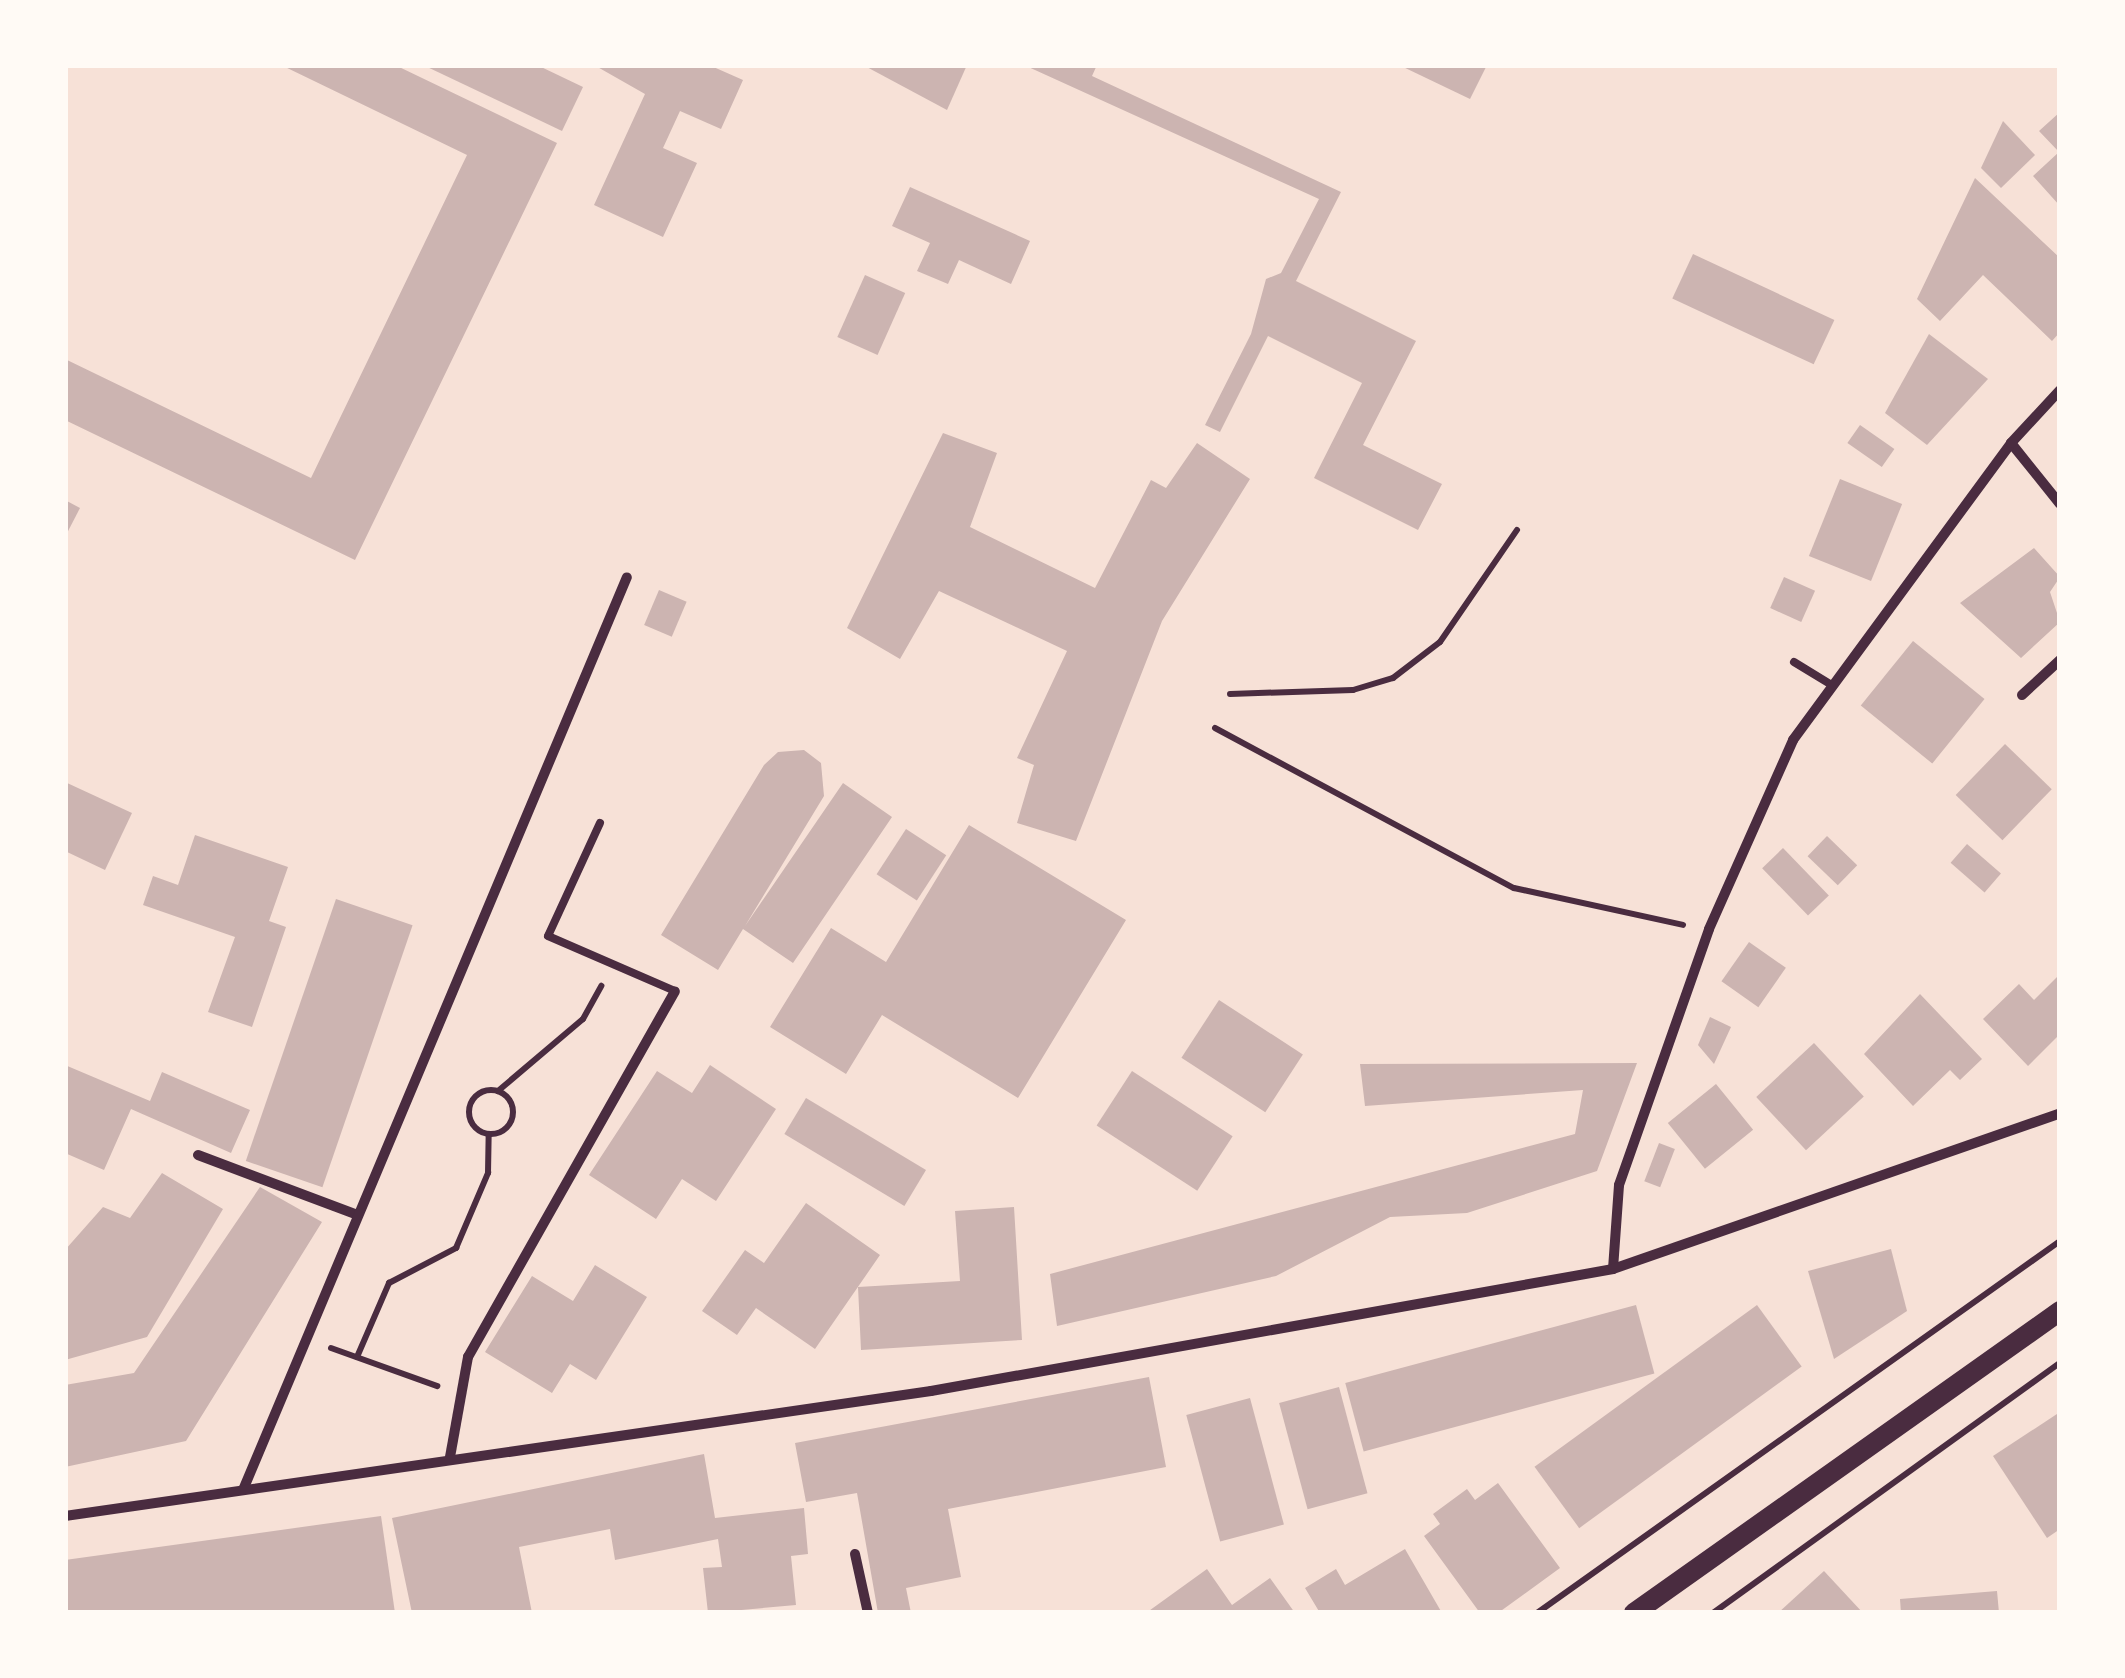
<!DOCTYPE html>
<html>
<head>
<meta charset="utf-8">
<style>
	body { margin:0 }
	#map { position:relative; width:2125px; height:1678px; overflow:hidden; background:#f7e1d7; font-family:"Public Sans",sans-serif }
	div>[style] { position:absolute }
	.building>* { inset:0; background:#ccb4b1; transform-origin:0 0 }
	.path>* { height:6px; margin:-3px; padding:0 3px; transform-origin:3px; border-radius:3px; background:#4a2c40 }
	.path>.ring { margin:-3px; padding:0; box-sizing:content-box; background:none; border:6px solid #4a2c40; border-radius:50% }
	.service>* { height:8px; margin:-4px; padding:0 4px; transform-origin:4px; border-radius:4px; background:#4a2c40 }
	.minor>* { height:10px; margin:-5px; padding:0 5px; transform-origin:5px; border-radius:5px; background:#4a2c40 }
	.secondary>* { height:20px; margin:-10px; padding:0 10px; transform-origin:10px; border-radius:10px; background:#4a2c40 }
	span { translate:-50% -50%; white-space:nowrap; text-align:center; line-height:1.15; -webkit-text-stroke:10px #fffaf5; paint-order:stroke }
	.frame { position:absolute; inset:0; border:68px solid #fffaf5; pointer-events:none }
</style>
</head>
<body>
<div id="map">
	<div class="building">
		<i style="clip-path:polygon(281px 65px,395px 65px,557px 143px,355px 560px,65px 420px,65px 359px,311px 478px,467px 155px)"></i>
		<i style="clip-path:polygon(423px 65px,537px 65px,583px 87px,562px 131px)"></i>
		<i style="clip-path:polygon(594px 65px,709px 65px,743px 80px,721px 129px,680px 111px,663px 148px,697px 163px,663px 237px,594px 205px,645px 94px)"></i>
		<i style="clip-path:polygon(863px 65px,967px 65px,947px 110px)"></i>
		<i style="clip-path:polygon(1024px 65px,1097px 65px,1092px 76px,1341px 192px,1296px 281px,1416px 341px,1363px 445px,1442px 484px,1418px 530px,1314px 478px,1362px 383px,1268px 336px,1220px 432px,1205px 425px,1251px 334px,1266px 279px,1281px 273px,1319px 199px)"></i>
		<i style="clip-path:polygon(1399px 65px,1487px 65px,1470px 99px)"></i>
		<i style="clip-path:polygon(2060px 112px,2060px 206px,2033px 176px,2059px 152px,2039px 131px)"></i>
		<i style="clip-path:polygon(2003px 121px,2035px 155px,2001px 188px,1981px 168px)"></i>
		<i style="clip-path:polygon(1975px 178px,2060px 258px,2060px 332px,2052px 341px,1983px 275px,1940px 321px,1917px 299px)"></i>
		<i style="clip-path:polygon(910px 187px,1030px 241px,1011px 284px,959px 260px,948px 284px,917px 271px,930px 243px,892px 226px)"></i>
		<i style="left:1693px;top:254px;width:156px;height:49px;rotate:25deg"></i>
		<i style="left:865px;top:275px;width:44px;height:68px;rotate:24deg"></i>
		<i style="clip-path:polygon(1929px 334px,1988px 379px,1927px 445px,1885px 413px)"></i>
		<i style="left:1860px;top:425px;width:42px;height:22px;rotate:35deg"></i>
		<i style="clip-path:polygon(943px 433px,997px 453px,970px 527px,1095px 588px,1151px 480px,1166px 488px,1197px 443px,1250px 479px,1162px 621px,1076px 841px,1017px 823px,1034px 765px,1017px 758px,1067px 651px,939px 591px,900px 659px,847px 628px)"></i>
		<i style="left:1840px;top:479px;width:67px;height:83px;rotate:22deg"></i>
		<i style="clip-path:polygon(65px 500px,80px 508px,65px 537px)"></i>
		<i style="clip-path:polygon(2034px 548px,2060px 577px,2050px 592px,2060px 622px,2021px 658px,1960px 603px)"></i>
		<i style="left:1784px;top:577px;width:34px;height:34px;rotate:24deg"></i>
		<i style="left:659px;top:590px;width:30px;height:38px;rotate:23deg"></i>
		<i style="left:1913px;top:641px;width:92px;height:83px;rotate:39deg"></i>
		<i style="left:2005px;top:744px;width:65px;height:71px;rotate:44deg"></i>
		<i style="clip-path:polygon(804px 750px,821px 763px,824px 796px,745px 926px,843px 783px,892px 817px,793px 963px,743px 929px,718px 970px,661px 935px,764px 765px,778px 752px)"></i>
		<i style="clip-path:polygon(65px 782px,132px 813px,105px 870px,65px 851px)"></i>
		<i style="clip-path:polygon(969px 825px,1126px 920px,1018px 1098px,882px 1015px,846px 1074px,770px 1027px,831px 928px,886px 962px)"></i>
		<i style="left:906px;top:829px;width:48px;height:54px;rotate:33deg"></i>
		<i style="clip-path:polygon(195px 835px,288px 867px,269px 921px,286px 927px,252px 1027px,208px 1012px,235px 937px,143px 905px,153px 876px,178px 885px)"></i>
		<i style="left:1827px;top:836px;width:42px;height:28px;rotate:44deg"></i>
		<i style="left:1967px;top:844px;width:45px;height:25px;rotate:41deg"></i>
		<i style="left:1783px;top:848px;width:66px;height:29px;rotate:46deg"></i>
		<i style="left:336px;top:899px;width:81px;height:277px;rotate:19deg"></i>
		<i style="left:1749px;top:942px;width:45px;height:48px;rotate:35deg"></i>
		<i style="clip-path:polygon(2060px 974px,2060px 1034px,2028px 1066px,1983px 1019px,2019px 984px,2034px 1000px)"></i>
		<i style="clip-path:polygon(1920px 994px,1982px 1059px,1960px 1080px,1950px 1070px,1913px 1106px,1864px 1054px)"></i>
		<i style="left:1219px;top:1000px;width:100px;height:69px;rotate:33deg"></i>
		<i style="clip-path:polygon(1710px 1017px,1731px 1027px,1714px 1064px,1698px 1045px)"></i>
		<i style="left:1814px;top:1043px;width:73px;height:79px;rotate:47deg"></i>
		<i style="clip-path:polygon(1637px 1063px,1597px 1171px,1467px 1213px,1390px 1217px,1276px 1276px,1057px 1326px,1050px 1274px,1575px 1134px,1583px 1090px,1365px 1106px,1360px 1064px)"></i>
		<i style="clip-path:polygon(65px 1065px,150px 1101px,162px 1072px,250px 1110px,231px 1153px,131px 1109px,104px 1170px,65px 1153px)"></i>
		<i style="clip-path:polygon(710px 1065px,776px 1109px,716px 1201px,682px 1179px,656px 1219px,589px 1175px,657px 1071px,692px 1093px)"></i>
		<i style="left:1132px;top:1071px;width:120px;height:65px;rotate:33deg"></i>
		<i style="left:1716px;top:1084px;width:59px;height:62px;rotate:51deg"></i>
		<i style="left:806px;top:1098px;width:140px;height:42px;rotate:31deg"></i>
		<i style="left:1659px;top:1143px;width:17px;height:41px;rotate:21deg"></i>
		<i style="clip-path:polygon(162px 1173px,223px 1209px,147px 1337px,65px 1360px,65px 1250px,103px 1207px,130px 1218px)"></i>
		<i style="clip-path:polygon(260px 1187px,322px 1222px,186px 1441px,65px 1467px,65px 1385px,134px 1373px)"></i>
		<i style="clip-path:polygon(806px 1203px,880px 1255px,815px 1349px,756px 1308px,737px 1335px,702px 1311px,745px 1250px,764px 1263px)"></i>
		<i style="clip-path:polygon(1014px 1207px,1022px 1340px,861px 1350px,858px 1287px,960px 1281px,955px 1211px)"></i>
		<i style="clip-path:polygon(1891px 1249px,1907px 1311px,1834px 1359px,1808px 1271px)"></i>
		<i style="clip-path:polygon(595px 1265px,647px 1297px,596px 1380px,570px 1364px,552px 1393px,485px 1352px,532px 1276px,573px 1301px)"></i>
		<i style="left:1636px;top:1305px;width:71px;height:301px;rotate:75deg"></i>
		<i style="left:1757px;top:1305px;width:76px;height:275px;rotate:54deg"></i>
		<i style="clip-path:polygon(1149px 1377px,1166px 1467px,948px 1509px,961px 1577px,906px 1588px,911px 1613px,878px 1613px,857px 1493px,806px 1502px,795px 1443px)"></i>
		<i style="left:1339px;top:1387px;width:110px;height:62px;rotate:75deg"></i>
		<i style="left:1250px;top:1398px;width:131px;height:66px;rotate:75deg"></i>
		<i style="clip-path:polygon(2060px 1412px,2060px 1529px,2047px 1538px,1993px 1456px)"></i>
		<i style="clip-path:polygon(704px 1454px,715px 1518px,804px 1508px,808px 1554px,791px 1556px,796px 1605px,708px 1613px,703px 1568px,722px 1567px,718px 1539px,615px 1560px,610px 1529px,519px 1547px,532px 1613px,412px 1613px,392px 1518px)"></i>
		<i style="clip-path:polygon(1498px 1483px,1560px 1568px,1498px 1613px,1480px 1613px,1424px 1536px,1440px 1524px,1433px 1514px,1467px 1489px,1475px 1500px)"></i>
		<i style="clip-path:polygon(381px 1516px,395px 1613px,65px 1613px,65px 1560px)"></i>
		<i style="clip-path:polygon(1405px 1549px,1442px 1613px,1320px 1613px,1305px 1588px,1336px 1569px,1345px 1585px)"></i>
		<i style="clip-path:polygon(1207px 1569px,1232px 1605px,1270px 1578px,1295px 1613px,1146px 1613px)"></i>
		<i style="clip-path:polygon(1824px 1571px,1863px 1613px,1778px 1613px)"></i>
		<i style="clip-path:polygon(1997px 1591px,1999px 1613px,1901px 1613px,1900px 1599px)"></i>
	</div>
	<div class="path">
		<i style="left:1230px;top:694px;width:123px;rotate:-1.9deg"></i>
		<i style="left:1353px;top:690px;width:42px;rotate:-16.7deg"></i>
		<i style="left:1393px;top:678px;width:59px;rotate:-37.5deg"></i>
		<i style="left:1440px;top:642px;width:136px;rotate:-55.5deg"></i>
		<i style="left:1215px;top:728px;width:339px;rotate:28.2deg"></i>
		<i style="left:1514px;top:888px;width:173px;rotate:12.3deg"></i>
		<i class="ring" style="left:469px;top:1090px;width:38px;height:38px"></i>
		<i style="left:498px;top:1091px;width:111px;rotate:-40.3deg"></i>
		<i style="left:583px;top:1019px;width:38px;rotate:-61deg"></i>
		<i style="left:331px;top:1348px;width:113px;rotate:19.7deg"></i>
		<i style="left:357px;top:1357px;width:81px;rotate:-66.6deg"></i>
		<i style="left:389px;top:1283px;width:76px;rotate:-27.6deg"></i>
		<i style="left:456px;top:1248px;width:82px;rotate:-66.9deg"></i>
		<i style="left:488px;top:1173px;width:39px;rotate:-89deg"></i>
		<i style="left:1537px;top:1613px;width:642px;rotate:-35.42deg"></i>
		<i style="left:1713px;top:1613px;width:428px;rotate:-35.8deg"></i>
	</div>
	<div class="service">
		<i style="left:1794px;top:662px;width:42px;rotate:31.4deg"></i>
		<i style="left:600px;top:823px;width:124px;rotate:114.7deg"></i>
		<i style="left:548px;top:936px;width:138px;rotate:23.4deg"></i>
	</div>
	<div class="minor">
		<i style="left:2011px;top:443px;width:78px;rotate:51.2deg"></i>
		<i style="left:2022px;top:695px;width:52px;rotate:-42.6deg"></i>
		<i style="left:198px;top:1155px;width:171px;rotate:20.6deg"></i>
		<i style="left:1613px;top:1269px;width:84px;rotate:-85.9deg"></i>
		<i style="left:1619px;top:1185px;width:271px;rotate:-70.6deg"></i>
		<i style="left:1709px;top:929px;width:207px;rotate:-66deg"></i>
		<i style="left:1793px;top:740px;width:368px;rotate:-53.7deg"></i>
		<i style="left:2011px;top:443px;width:72px;rotate:-47.2deg"></i>
		<i style="left:450px;top:1457px;width:102px;rotate:-79.8deg"></i>
		<i style="left:468px;top:1357px;width:420px;rotate:-60.5deg"></i>
		<i style="left:243px;top:1490px;width:990px;rotate:-67.19deg"></i>
		<i style="left:65px;top:1516px;width:875px;rotate:-8.21deg"></i>
		<i style="left:931px;top:1391px;width:693px;rotate:-10.14deg"></i>
		<i style="left:1613px;top:1269px;width:473px;rotate:-19.2deg"></i>
		<i style="left:855px;top:1554px;width:60px;rotate:77.6deg"></i>
	</div>
	<div class="secondary">
		<i style="left:1634px;top:1613px;width:522px;rotate:-35.33deg"></i>
	</div>
	<div class="frame"></div>
</div>
</body>
</html>
